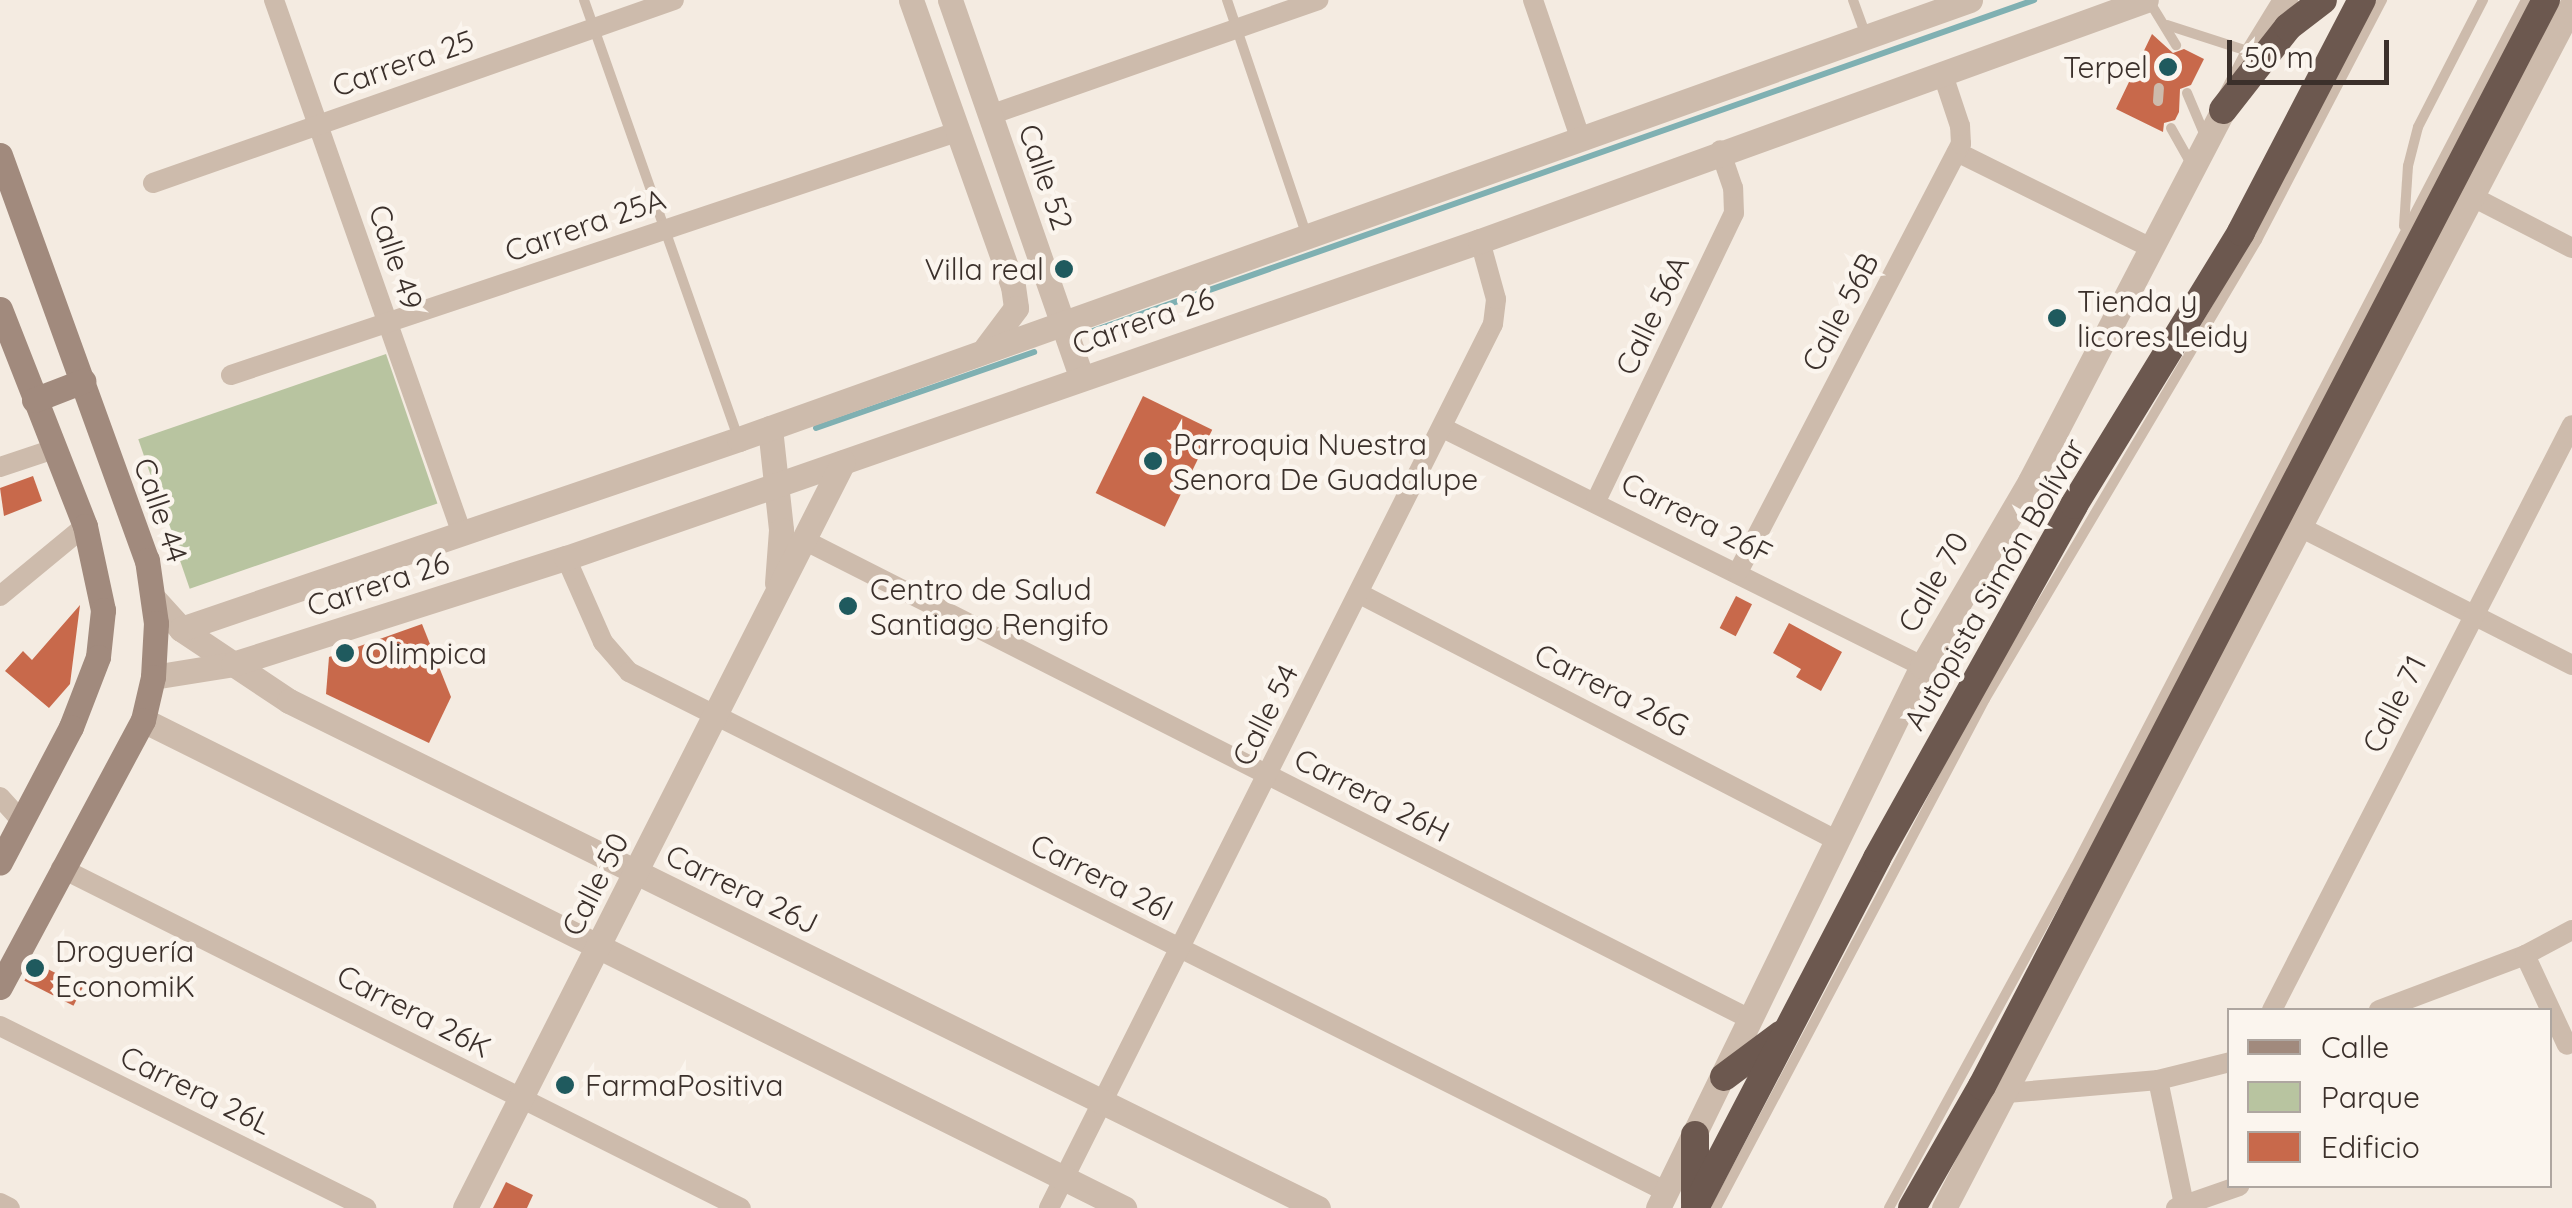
<!DOCTYPE html>
<html>
<head>
<meta charset="utf-8">
<style>
	body { margin:0 }
	#map { position:relative; width:2572px; height:1208px; overflow:hidden; background:#f4ebe1; font-family:Quicksand,sans-serif }
	div>[style] { position:absolute }
	.green>* { inset:0; background:#b8c4a0; transform-origin:0 0 }
	.stream>* { height:6px; margin:-3px; padding:0 3px; transform-origin:3px; border-radius:3px; background:#7fb0b2 }
	.building>* { inset:0; background:#c8694b; transform-origin:0 0 }
	.service>* { height:10px; margin:-5px; padding:0 5px; transform-origin:5px; border-radius:5px; background:#cdbbac }
	.minor>* { height:20px; margin:-10px; padding:0 10px; transform-origin:10px; border-radius:10px; background:#cdbbac }
	.tertiary>* { height:25px; margin:-12.5px; padding:0 12.5px; transform-origin:12.5px; border-radius:12.5px; background:#cdbbac }
	.secondary>* { height:25px; margin:-12.5px; padding:0 12.5px; transform-origin:12.5px; border-radius:12.5px; background:#a18a7d }
	.trunk>* { height:28px; margin:-14px; padding:0 14px; transform-origin:14px; border-radius:14px; background:#6c584f }
	.dots>* { width:28px; height:28px; translate:-50% -50%; box-sizing:border-box; border:5px solid #fbf5ee; border-radius:50% }
	span { translate:-50% -50%; white-space:nowrap; text-align:center; line-height:1.15; -webkit-text-stroke:9px #fbf5ee; paint-order:stroke }
	.street-label { font-size:30px; color:#3b302b }
	.poi-label { font-size:30px; color:#3b302b }
	.right { translate:-100% -50%; text-align:right }
	.left { translate:0 -50%; text-align:left }
	.legend { position:absolute; left:2227px; top:1008px; width:325px; height:180px; box-sizing:border-box; background:#fbf5ee; border:2px solid #aea6a0; margin:0; padding:12px 18px; list-style:none; font-size:30px; color:#3b302b }
	.legend li { display:flex; align-items:center; gap:20px; height:50px }
	.legend b { width:50px; border:2px solid #aea6a0 }
	.scale { position:absolute; left:2227px; top:40px; width:162px; height:45px; box-sizing:border-box; border:5px solid #3b302b; border-top:0; padding-left:12px; font-size:30px; line-height:35px; white-space:nowrap; color:#3b302b; -webkit-text-stroke:8px #fbf5ee; paint-order:stroke }
</style>
</head>
<body>
<div id="map">
	<div class="green">
		<i style="left:386px;top:354px;width:158px;height:262px;rotate:71deg"></i>
	</div>
	<div class="stream">
		<i style="left:1087px;top:333px;width:1004px;rotate:-19.37deg"></i>
		<i style="left:816px;top:428px;width:231px;rotate:-19.2deg"></i>
	</div>
	<div class="building">
		<i style="clip-path:polygon(2152px 34px,2173px 53px,2184px 49px,2204px 59px,2191px 85px,2180px 89px,2179px 112px,2175px 120px,2164px 123px,2163px 132px,2116px 109px)"></i>
		<i style="left:1143px;top:396px;width:77px;height:108px;rotate:26deg"></i>
		<i style="clip-path:polygon(33px 476px,42px 501px,4px 516px,0 488px)"></i>
		<i style="left:1736px;top:596px;width:18px;height:36px;rotate:27deg"></i>
		<i style="clip-path:polygon(80px 605px,70px 684px,49px 708px,5px 671px,23px 651px,32px 660px)"></i>
		<i style="clip-path:polygon(1789px 623px,1842px 652px,1821px 691px,1796px 677px,1801px 669px,1773px 653px)"></i>
		<i style="clip-path:polygon(422px 624px,451px 697px,429px 743px,326px 694px,329px 657px)"></i>
		<i style="left:34px;top:962px;width:55px;height:21px;rotate:27deg"></i>
		<i style="clip-path:polygon(506px 1182px,533px 1195px,527px 1208px,493px 1208px)"></i>
	</div>
	<div class="service">
		<i style="left:584px;top:0;width:466px;rotate:70.6deg"></i>
		<i style="left:1227px;top:0;width:249px;rotate:71.3deg"></i>
		<i style="left:1853px;top:0;width:38px;rotate:70deg"></i>
		<i style="left:2149px;top:1px;width:52px;rotate:58.5deg"></i>
		<i style="left:2167px;top:25px;width:88px;rotate:17.8deg"></i>
		<i style="left:2187px;top:93px;width:49px;rotate:67.1deg"></i>
		<i style="left:2158px;top:101px;width:13px;rotate:-86deg"></i>
		<i style="left:2171px;top:128px;width:45px;rotate:60.6deg"></i>
		<i style="left:2404px;top:226px;width:60px;rotate:-86.2deg"></i>
		<i style="left:2408px;top:166px;width:40px;rotate:-75.6deg"></i>
		<i style="left:2418px;top:127px;width:143px;rotate:-62.9deg"></i>
		<i style="left:1716px;top:1208px;width:576px;rotate:-62.14deg"></i>
		<i style="left:1985px;top:699px;width:534px;rotate:-59.35deg"></i>
		<i style="left:2257px;top:240px;width:271px;rotate:-62.5deg"></i>
		<i style="left:1889px;top:1208px;width:388px;rotate:-61.4deg"></i>
		<i style="left:2075px;top:867px;width:977px;rotate:-62.52deg"></i>
	</div>
	<div class="minor">
		<i style="left:274px;top:0;width:566px;rotate:70.6deg"></i>
		<i style="left:1533px;top:0;width:148px;rotate:71.1deg"></i>
		<i style="left:990px;top:115px;width:348px;rotate:-19.3deg"></i>
		<i style="left:1957px;top:152px;width:216px;rotate:26.3deg"></i>
		<i style="left:153px;top:183px;width:552px;rotate:-19.35deg"></i>
		<i style="left:2473px;top:197px;width:111px;rotate:27.3deg"></i>
		<i style="left:231px;top:375px;width:766px;rotate:-18.51deg"></i>
		<i style="left:1443px;top:428px;width:535px;rotate:26.42deg"></i>
		<i style="left:0;top:467px;width:57px;rotate:-18.4deg"></i>
		<i style="left:1596px;top:501px;width:319px;rotate:-64.4deg"></i>
		<i style="left:1734px;top:213px;width:25px;rotate:-92deg"></i>
		<i style="left:1733px;top:188px;width:40px;rotate:-108.9deg"></i>
		<i style="left:2302px;top:528px;width:303px;rotate:26.9deg"></i>
		<i style="left:806px;top:541px;width:1060px;rotate:26.86deg"></i>
		<i style="left:566px;top:558px;width:92px;rotate:66.2deg"></i>
		<i style="left:603px;top:642px;width:40px;rotate:49deg"></i>
		<i style="left:629px;top:672px;width:1161px;rotate:26.61deg"></i>
		<i style="left:1738px;top:572px;width:483px;rotate:-62.5deg"></i>
		<i style="left:1961px;top:144px;width:18px;rotate:-93deg"></i>
		<i style="left:1960px;top:126px;width:54px;rotate:-108.4deg"></i>
		<i style="left:1360px;top:594px;width:536px;rotate:27.33deg"></i>
		<i style="left:0;top:596px;width:110px;rotate:-39.5deg"></i>
		<i style="left:0;top:797px;width:31px;rotate:48deg"></i>
		<i style="left:61px;top:868px;width:760px;rotate:26.57deg"></i>
		<i style="left:2525px;top:955px;width:99px;rotate:65deg"></i>
		<i style="left:2272px;top:1010px;width:657px;rotate:-62.85deg"></i>
		<i style="left:2379px;top:1010px;width:156px;rotate:-20.6deg"></i>
		<i style="left:2525px;top:955px;width:53px;rotate:-28deg"></i>
		<i style="left:0;top:1026px;width:409px;rotate:26.4deg"></i>
		<i style="left:2158px;top:1080px;width:127px;rotate:78.2deg"></i>
		<i style="left:2007px;top:1093px;width:152px;rotate:-4.9deg"></i>
		<i style="left:2158px;top:1080px;width:74px;rotate:-14deg"></i>
		<i style="left:0;top:1203px;width:11px;rotate:27deg"></i>
		<i style="left:1049px;top:1208px;width:989px;rotate:-63.33deg"></i>
		<i style="left:1493px;top:324px;width:25px;rotate:-83deg"></i>
		<i style="left:1496px;top:299px;width:60px;rotate:-105.4deg"></i>
		<i style="left:2176px;top:1208px;width:67px;rotate:-19.2deg"></i>
	</div>
	<div class="tertiary">
		<i style="left:911px;top:0;width:304px;rotate:70.4deg"></i>
		<i style="left:1013px;top:286px;width:22px;rotate:82deg"></i>
		<i style="left:1016px;top:308px;width:50px;rotate:126.9deg"></i>
		<i style="left:950px;top:0;width:398px;rotate:70.8deg"></i>
		<i style="left:770px;top:428px;width:103px;rotate:83.8deg"></i>
		<i style="left:781px;top:530px;width:53px;rotate:94.3deg"></i>
		<i style="left:155px;top:600px;width:39px;rotate:48deg"></i>
		<i style="left:181px;top:629px;width:130px;rotate:33.7deg"></i>
		<i style="left:289px;top:701px;width:1147px;rotate:26.23deg"></i>
		<i style="left:181px;top:629px;width:589px;rotate:-18.8deg"></i>
		<i style="left:739px;top:439px;width:1307px;rotate:-19.63deg"></i>
		<i style="left:153px;top:677px;width:81px;rotate:-9.2deg"></i>
		<i style="left:233px;top:664px;width:349px;rotate:-17.7deg"></i>
		<i style="left:566px;top:558px;width:967px;rotate:-19.13deg"></i>
		<i style="left:1480px;top:241px;width:708px;rotate:-19.89deg"></i>
		<i style="left:143px;top:720px;width:1096px;rotate:26.45deg"></i>
		<i style="left:465px;top:1208px;width:836px;rotate:-63.13deg"></i>
		<i style="left:1658px;top:1208px;width:603px;rotate:-64.03deg"></i>
		<i style="left:1922px;top:666px;width:214px;rotate:-59.7deg"></i>
		<i style="left:2030px;top:481px;width:483px;rotate:-62.5deg"></i>
		<i style="left:2253px;top:52px;width:61px;rotate:-58.4deg"></i>
		<i style="left:1944px;top:1208px;width:1358px;rotate:-62.45deg"></i>
	</div>
	<div class="secondary">
		<i style="left:0;top:155px;width:431px;rotate:70.1deg"></i>
		<i style="left:147px;top:560px;width:64px;rotate:81.9deg"></i>
		<i style="left:156px;top:623px;width:54px;rotate:93.2deg"></i>
		<i style="left:153px;top:677px;width:44px;rotate:103.1deg"></i>
		<i style="left:143px;top:720px;width:303px;rotate:118.2deg"></i>
		<i style="left:0;top:309px;width:233px;rotate:68.6deg"></i>
		<i style="left:85px;top:526px;width:86px;rotate:77.9deg"></i>
		<i style="left:103px;top:610px;width:47px;rotate:96.1deg"></i>
		<i style="left:98px;top:657px;width:75px;rotate:111.1deg"></i>
		<i style="left:71px;top:727px;width:153px;rotate:117.7deg"></i>
		<i style="left:34px;top:400px;width:53px;rotate:-21.2deg"></i>
	</div>
	<div class="trunk">
		<i style="left:2223px;top:110px;width:105px;rotate:-51.9deg"></i>
		<i style="left:2288px;top:27px;width:44px;rotate:-37.6deg"></i>
		<i style="left:1724px;top:1077px;width:72px;rotate:-36.6deg"></i>
		<i style="left:1695px;top:1203px;width:68px;rotate:-90deg"></i>
		<i style="left:1695px;top:1208px;width:394px;rotate:-62.5deg"></i>
		<i style="left:1877px;top:858px;width:404px;rotate:-60.8deg"></i>
		<i style="left:2074px;top:505px;width:320px;rotate:-58.5deg"></i>
		<i style="left:2241px;top:232px;width:262px;rotate:-62.5deg"></i>
		<i style="left:1912px;top:1208px;width:141px;rotate:-60.2deg"></i>
		<i style="left:1982px;top:1086px;width:1224px;rotate:-62.56deg"></i>
	</div>
	<div class="dots">
		<i style="left:2168px;top:67px;background:#1f5a5e"></i>
		<i style="left:1064px;top:269px;background:#1f5a5e"></i>
		<i style="left:2057px;top:318px;background:#1f5a5e"></i>
		<i style="left:1153px;top:461px;background:#1f5a5e"></i>
		<i style="left:848px;top:606px;background:#1f5a5e"></i>
		<i style="left:345px;top:653px;background:#1f5a5e"></i>
		<i style="left:35px;top:968px;background:#1f5a5e"></i>
		<i style="left:565px;top:1085px;background:#1f5a5e"></i>
	</div>
	<div class="street-label">
		<span style="left:403px;top:63px;rotate:-19deg">Carrera 25</span>
		<span style="left:1046px;top:177px;rotate:71deg">Calle 52</span>
		<span style="left:585px;top:225px;rotate:-19deg">Carrera 25A</span>
		<span style="left:396px;top:257px;rotate:71deg">Calle 49</span>
		<span style="left:1840px;top:312px;rotate:-62deg">Calle 56B</span>
		<span style="left:1652px;top:315px;rotate:-64deg">Calle 56A</span>
		<span style="left:1143px;top:321px;rotate:-19deg">Carrera 26</span>
		<span style="left:161px;top:510px;rotate:71deg">Calle 44</span>
		<span style="left:1697px;top:518px;rotate:27deg">Carrera 26F</span>
		<span style="left:1933px;top:582px;rotate:-60deg">Calle 70</span>
		<span style="left:378px;top:584px;rotate:-18deg">Carrera 26</span>
		<span style="left:1994px;top:584px;rotate:-60deg">Autopista Simón Bolívar</span>
		<span style="left:1612px;top:690px;rotate:27deg">Carrera 26G</span>
		<span style="left:2394px;top:704px;rotate:-63deg">Calle 71</span>
		<span style="left:1265px;top:715px;rotate:-63deg">Calle 54</span>
		<span style="left:1372px;top:795px;rotate:27deg">Carrera 26H</span>
		<span style="left:1102px;top:877px;rotate:27deg">Carrera 26I</span>
		<span style="left:595px;top:884px;rotate:-63deg">Calle 50</span>
		<span style="left:742px;top:889px;rotate:26deg">Carrera 26J</span>
		<span style="left:414px;top:1011px;rotate:27deg">Carrera 26K</span>
		<span style="left:196px;top:1090px;rotate:26deg">Carrera 26L</span>
	</div>
	<div class="poi-label">
		<span class="right" style="left:2148px;top:67px">Terpel</span>
		<span class="right" style="left:1044px;top:269px">Villa real</span>
		<span class="left" style="left:2077px;top:318px">Tienda y<br>licores Leidy</span>
		<span class="left" style="left:1173px;top:461px">Parroquia Nuestra<br>Senora De Guadalupe</span>
		<span class="left" style="left:870px;top:606px">Centro de Salud<br>Santiago Rengifo</span>
		<span class="left" style="left:365px;top:653px">Olimpica</span>
		<span class="left" style="left:55px;top:968px">Droguería<br>EconomiK</span>
		<span class="left" style="left:585px;top:1085px">FarmaPositiva</span>
	</div>
	<ul class="legend">
	<li><b style="height:12px;background:#a18a7d"></b>Calle</li>
	<li><b style="height:28px;background:#b8c4a0"></b>Parque</li>
	<li><b style="height:28px;background:#c8694b"></b>Edificio</li>
	</ul>
	<div class="scale">50 m</div>
</div>
</body>
</html>
